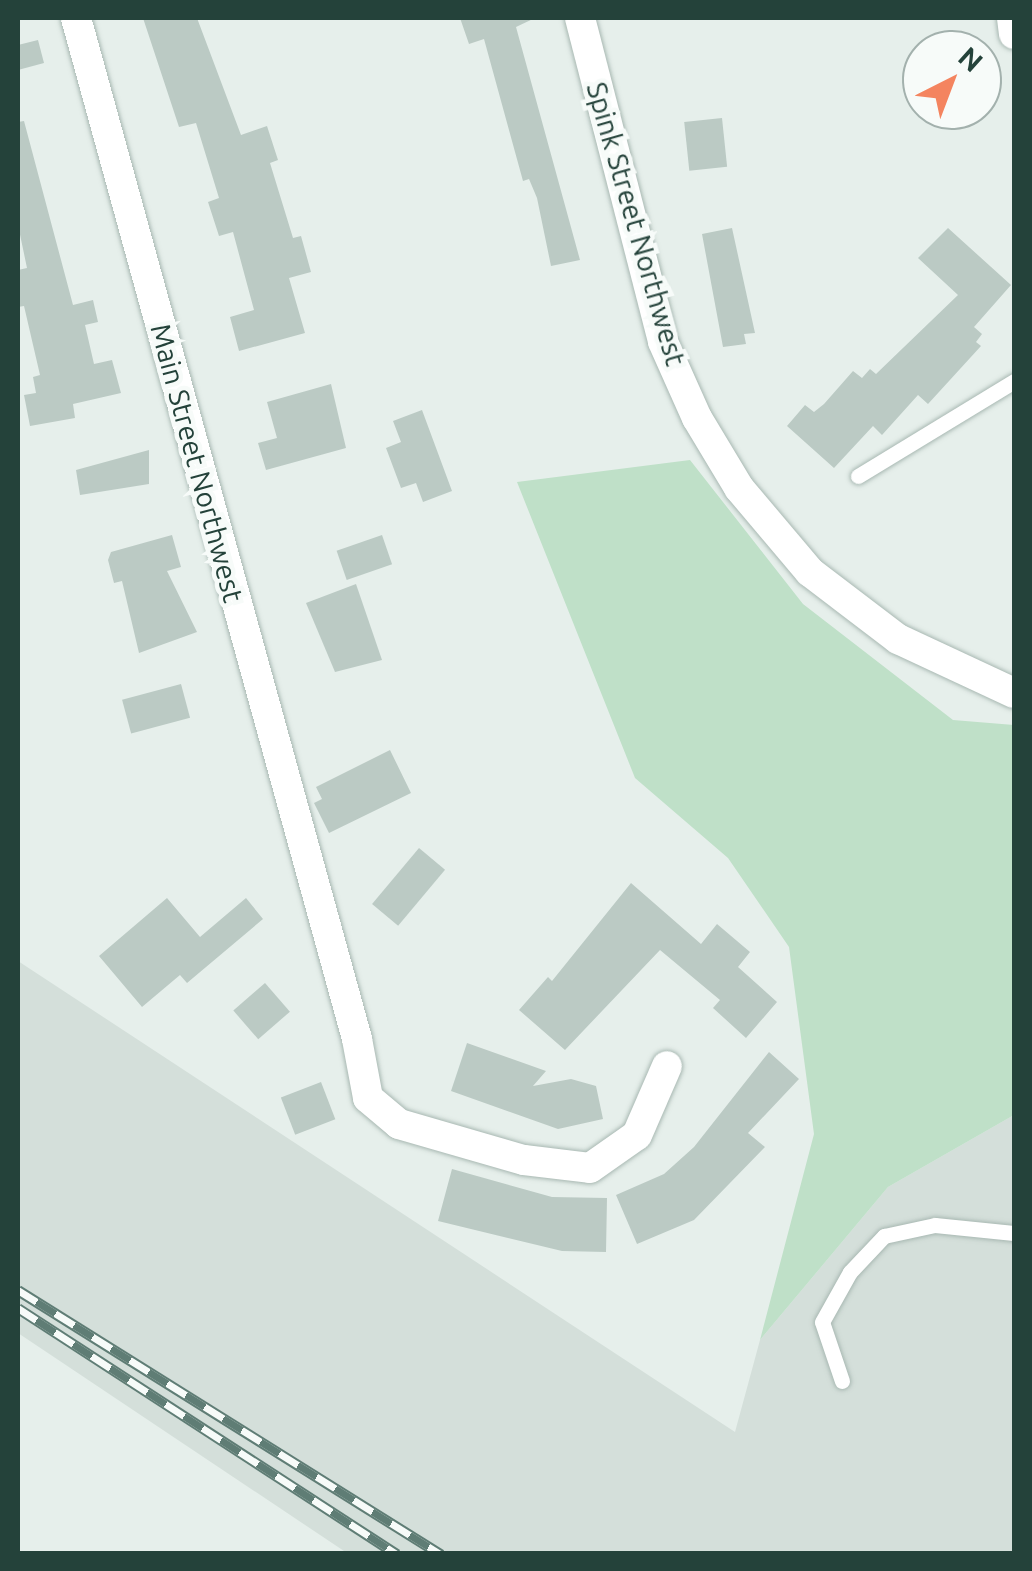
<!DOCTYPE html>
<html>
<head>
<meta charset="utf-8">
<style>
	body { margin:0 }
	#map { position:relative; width:1032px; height:1571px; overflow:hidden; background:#e6efeb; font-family:Ubuntu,sans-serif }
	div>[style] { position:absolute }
	.built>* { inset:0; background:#d4dfda }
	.green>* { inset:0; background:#bfe0c8 }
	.building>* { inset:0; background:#bbcac4; transform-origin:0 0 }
	.roads { filter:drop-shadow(0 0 2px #a8b8b2) drop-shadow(0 0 2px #a8b8b2) }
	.service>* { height:15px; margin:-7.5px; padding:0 7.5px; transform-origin:7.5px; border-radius:7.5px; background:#fff }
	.minor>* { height:30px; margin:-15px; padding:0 15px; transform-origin:15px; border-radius:15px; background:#fff }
	.rail>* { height:11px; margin-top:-5.5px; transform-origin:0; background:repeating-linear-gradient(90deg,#f7fbf9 0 22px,#5f7d75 0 44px); box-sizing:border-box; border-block:2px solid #5f7d75 }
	span { translate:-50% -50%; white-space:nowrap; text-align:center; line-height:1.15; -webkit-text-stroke:9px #f7fbf9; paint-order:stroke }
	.street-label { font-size:28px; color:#24423a }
	.frame { position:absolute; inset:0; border:20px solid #24423a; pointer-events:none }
	.north { position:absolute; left:902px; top:30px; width:100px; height:100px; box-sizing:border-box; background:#f7fbf9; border:2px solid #a3b1ad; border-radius:50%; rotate:42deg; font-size:28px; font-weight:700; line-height:40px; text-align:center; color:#24423a }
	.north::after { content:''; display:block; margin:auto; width:35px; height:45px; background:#f4845f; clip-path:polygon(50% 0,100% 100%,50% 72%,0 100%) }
</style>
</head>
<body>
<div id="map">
	<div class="built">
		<i style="clip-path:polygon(18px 961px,735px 1432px,760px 1340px,888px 1187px,1014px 1115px,1014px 1553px,347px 1553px,18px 1333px)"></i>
	</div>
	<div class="green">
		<i style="clip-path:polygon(690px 460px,803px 604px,953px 720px,1014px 725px,1014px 1115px,888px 1187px,760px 1340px,814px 1134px,789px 947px,728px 858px,635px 778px,517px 482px)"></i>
	</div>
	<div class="building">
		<i style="clip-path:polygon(143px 18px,197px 18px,241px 135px,267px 126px,278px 160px,270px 163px,293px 238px,301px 236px,311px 272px,289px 278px,305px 333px,239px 351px,230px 317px,254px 310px,233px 232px,219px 236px,208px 202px,219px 198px,196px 123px,179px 127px)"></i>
		<i style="clip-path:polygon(460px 18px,535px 18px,516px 27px,580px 260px,551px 266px,537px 198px,529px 179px,523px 181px,484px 39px,469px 44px)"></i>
		<i style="clip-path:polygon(38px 40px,44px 63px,18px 70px,18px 45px)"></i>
		<i style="left:722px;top:118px;width:49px;height:38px;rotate:84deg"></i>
		<i style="clip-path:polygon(24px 121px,73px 305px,93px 300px,98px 322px,85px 325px,94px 364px,112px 360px,121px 393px,73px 404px,75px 418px,30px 426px,24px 395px,36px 393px,33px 377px,40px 375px,24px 306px,18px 307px,18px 270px,27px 268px,18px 225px,18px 122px)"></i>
		<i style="clip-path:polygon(732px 228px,755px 333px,744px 334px,746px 344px,723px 347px,702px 234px)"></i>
		<i style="clip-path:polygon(948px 228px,1011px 285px,974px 327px,982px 334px,976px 342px,981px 346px,928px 404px,918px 395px,882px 435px,873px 426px,834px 468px,787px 426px,805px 405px,814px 412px,824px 404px,853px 371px,862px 378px,870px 369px,876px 374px,958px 295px,918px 258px)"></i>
		<i style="clip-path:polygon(331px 384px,346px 448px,266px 470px,258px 443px,277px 438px,267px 402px)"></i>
		<i style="clip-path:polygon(422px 410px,452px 491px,423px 502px,416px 483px,401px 488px,386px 448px,401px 442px,393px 421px)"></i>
		<i style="clip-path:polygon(149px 450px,149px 484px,80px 495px,76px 470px)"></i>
		<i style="clip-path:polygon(172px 535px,181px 567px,167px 571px,197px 632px,139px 653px,122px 581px,114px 583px,108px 560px,111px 552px)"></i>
		<i style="left:382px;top:535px;width:31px;height:48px;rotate:71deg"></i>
		<i style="clip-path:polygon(356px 584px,382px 660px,335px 672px,306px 603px)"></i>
		<i style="left:181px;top:684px;width:35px;height:61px;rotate:75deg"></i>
		<i style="clip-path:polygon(390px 750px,411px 793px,329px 833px,314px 803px,322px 799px,316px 787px)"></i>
		<i style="left:419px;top:848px;width:34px;height:73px;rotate:40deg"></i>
		<i style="clip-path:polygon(631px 883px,701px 944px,717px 924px,750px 952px,738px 967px,777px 1002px,746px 1038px,713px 1008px,720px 1000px,660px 950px,565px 1050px,519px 1010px,548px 977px,552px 981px)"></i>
		<i style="clip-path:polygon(167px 898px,200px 937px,246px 898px,263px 919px,187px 983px,180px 975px,142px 1007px,99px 956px)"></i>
		<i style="left:265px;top:983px;width:38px;height:42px;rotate:49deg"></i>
		<i style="clip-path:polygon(467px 1043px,546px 1071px,533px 1086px,571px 1079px,596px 1086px,603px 1119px,558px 1129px,451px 1091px)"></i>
		<i style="clip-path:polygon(769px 1052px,799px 1079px,748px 1133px,765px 1147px,694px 1220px,637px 1244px,616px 1195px,664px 1174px,694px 1147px)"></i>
		<i style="left:321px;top:1082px;width:40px;height:43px;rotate:69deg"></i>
		<i style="clip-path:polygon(452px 1169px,552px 1197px,607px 1198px,606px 1252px,562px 1251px,438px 1221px)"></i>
	</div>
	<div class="roads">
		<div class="service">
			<i style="left:858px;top:476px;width:183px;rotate:-31.3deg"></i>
			<i style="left:842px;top:1381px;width:62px;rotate:-108.7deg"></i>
			<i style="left:822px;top:1322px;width:57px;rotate:-60.8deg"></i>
			<i style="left:850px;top:1272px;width:50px;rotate:-46.6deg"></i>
			<i style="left:884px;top:1236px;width:52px;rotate:-12.2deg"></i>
			<i style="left:935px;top:1225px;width:79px;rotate:5.8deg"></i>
		</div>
		<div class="minor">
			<i style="left:76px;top:18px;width:1059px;rotate:74.61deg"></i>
			<i style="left:357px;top:1039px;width:60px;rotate:79.4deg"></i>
			<i style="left:368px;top:1098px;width:40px;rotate:40deg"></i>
			<i style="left:399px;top:1124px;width:130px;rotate:16.1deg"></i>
			<i style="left:524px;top:1160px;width:66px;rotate:6.9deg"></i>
			<i style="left:590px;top:1168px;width:57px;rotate:-35.1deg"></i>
			<i style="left:637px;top:1135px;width:75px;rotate:-66.5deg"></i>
			<i style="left:580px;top:18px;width:334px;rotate:75.6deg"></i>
			<i style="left:663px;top:342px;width:83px;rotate:65.9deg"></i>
			<i style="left:697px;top:418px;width:82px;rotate:59deg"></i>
			<i style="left:739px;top:488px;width:110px;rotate:49.8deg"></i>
			<i style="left:810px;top:572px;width:111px;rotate:37.3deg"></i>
			<i style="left:898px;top:639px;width:128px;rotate:25deg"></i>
			<i style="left:1012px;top:18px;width:16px;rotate:83deg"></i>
		</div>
	</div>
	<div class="rail">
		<i style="left:18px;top:1290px;width:499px;rotate:32deg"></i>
		<i style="left:18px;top:1308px;width:452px;rotate:33deg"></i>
	</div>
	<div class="street-label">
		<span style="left:636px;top:224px;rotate:74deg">Spink Street Northwest</span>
		<span style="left:197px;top:463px;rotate:75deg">Main Street Northwest</span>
	</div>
	<div class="frame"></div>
	<div class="north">N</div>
</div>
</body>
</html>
